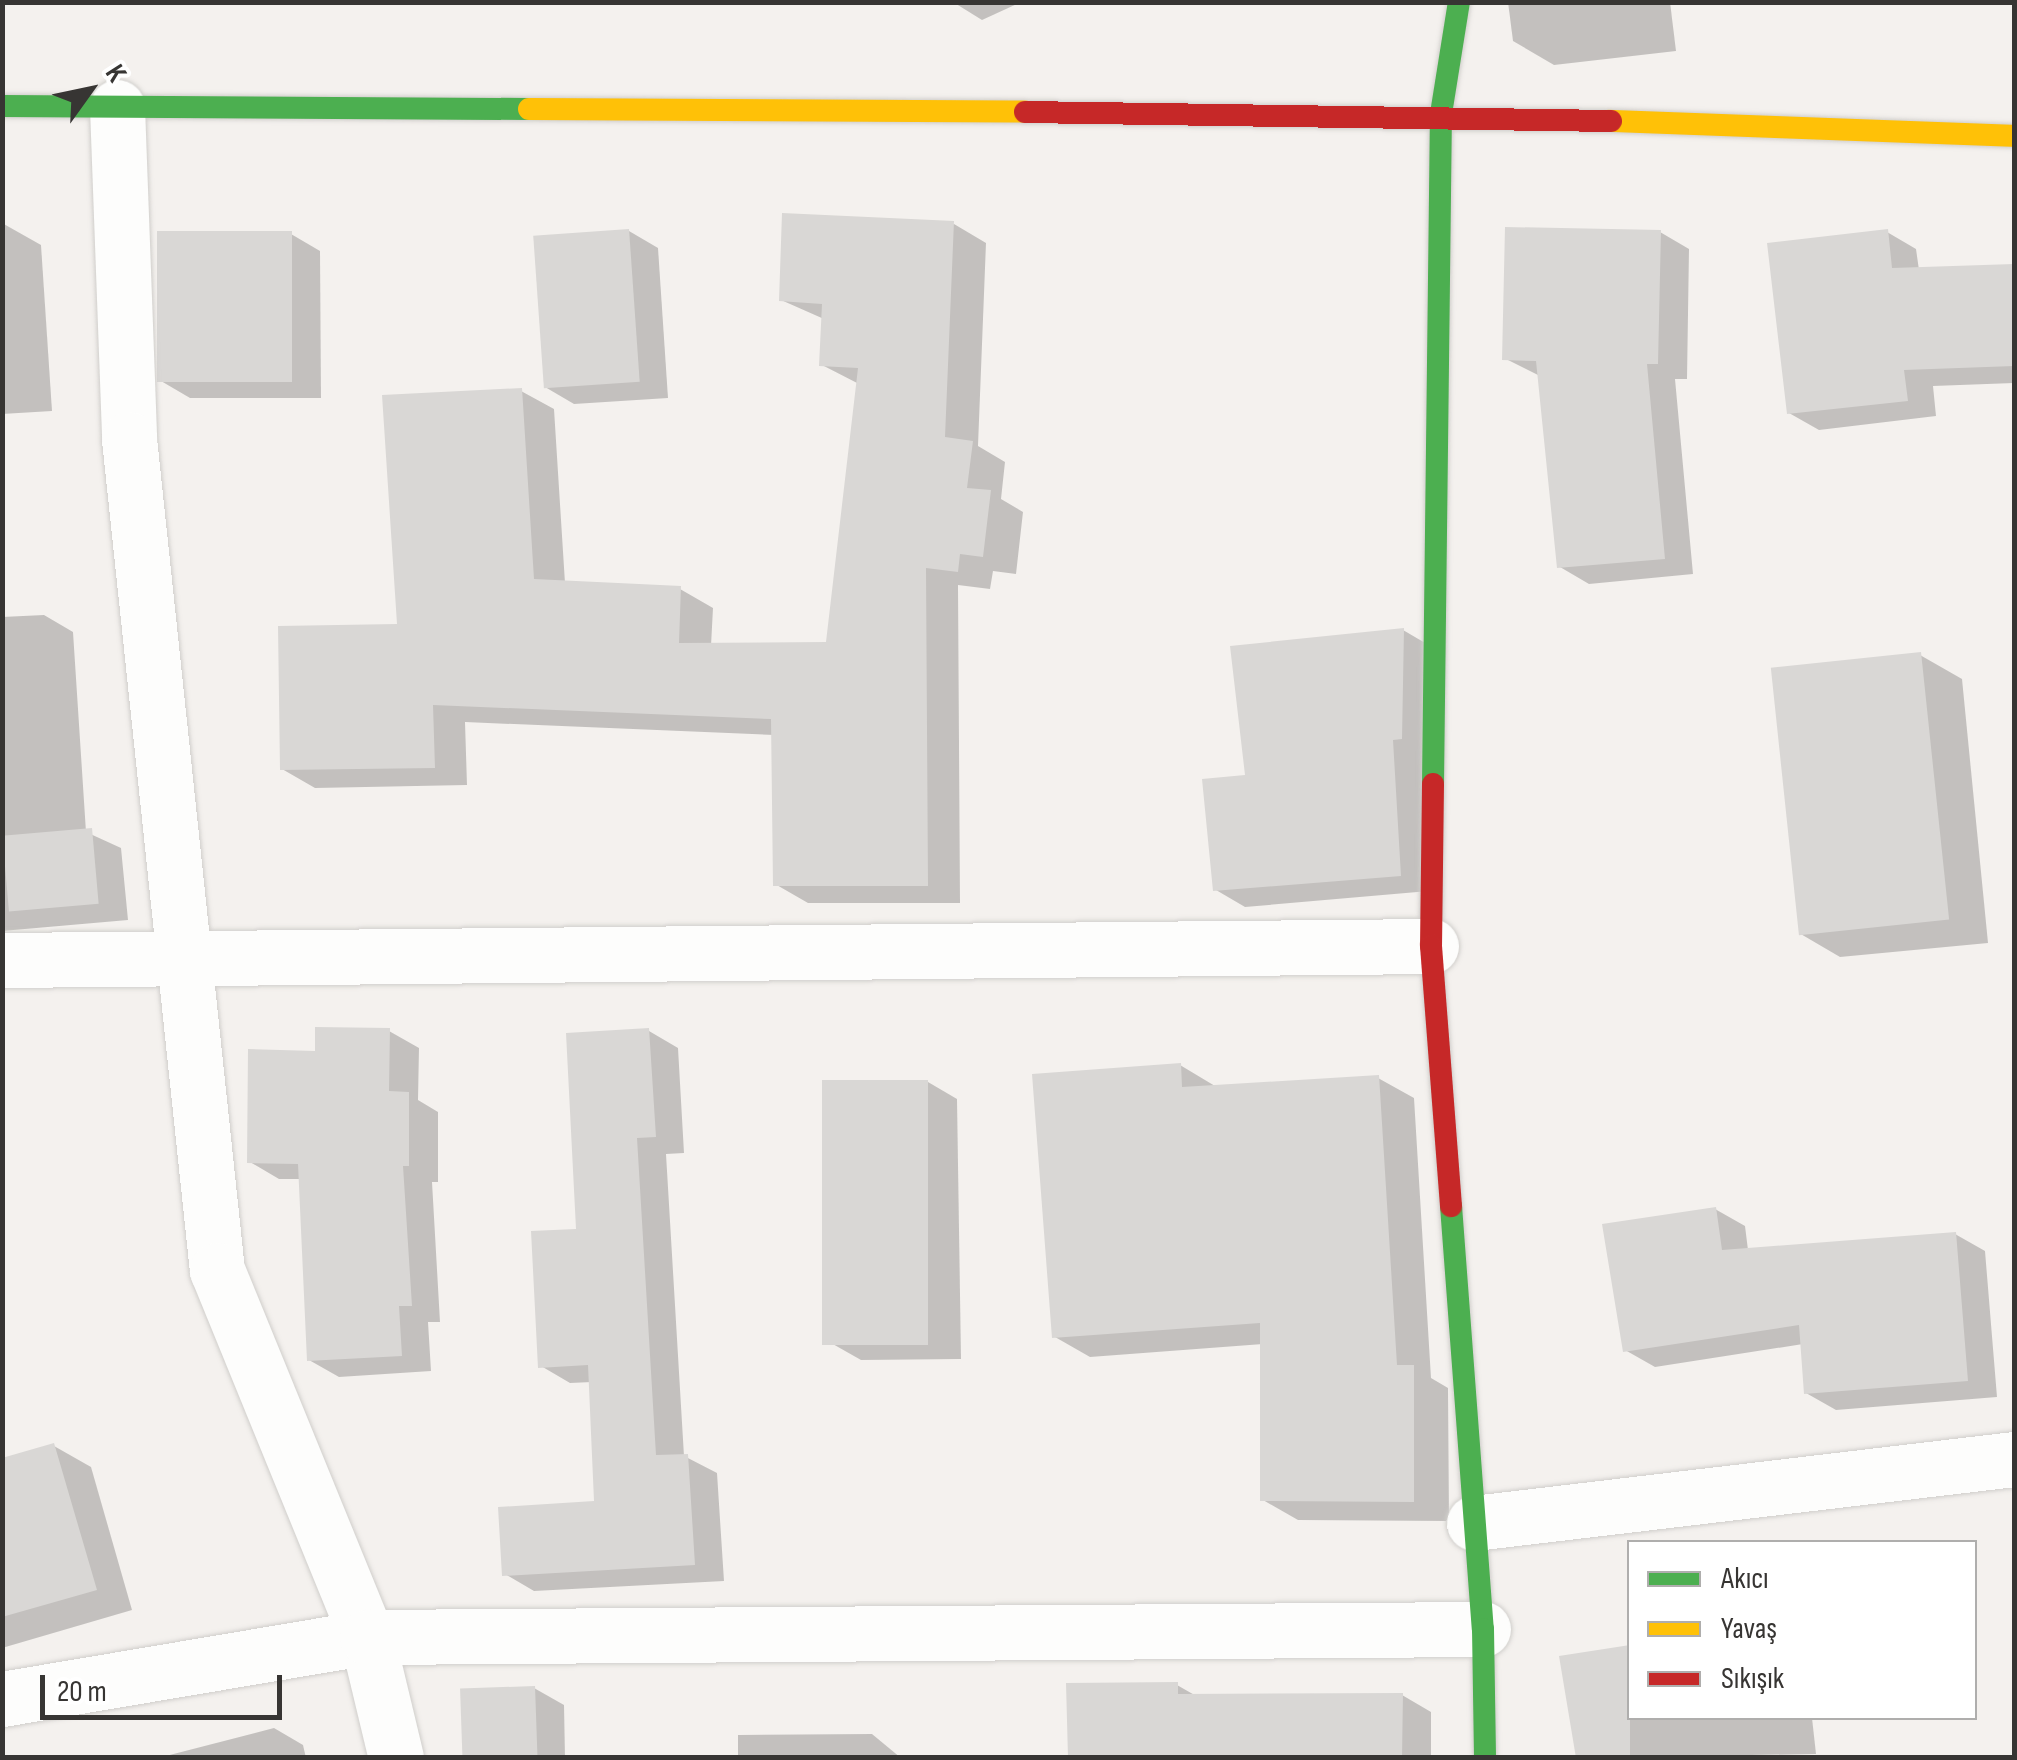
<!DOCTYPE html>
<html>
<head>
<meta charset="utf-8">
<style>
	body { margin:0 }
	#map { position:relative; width:2017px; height:1760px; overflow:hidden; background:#f4f1ee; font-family:"Sofia Sans Condensed",sans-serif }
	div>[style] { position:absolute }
	.shadow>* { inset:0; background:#0003 }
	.building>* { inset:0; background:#d9d7d5; transform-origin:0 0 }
	.roads { filter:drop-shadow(0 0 2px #d0cecb) drop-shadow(0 0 2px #d0cecb) }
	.street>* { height:55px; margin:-27.5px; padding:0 27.5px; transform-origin:27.5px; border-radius:27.5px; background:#fdfdfc }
	.fast>* { height:22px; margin:-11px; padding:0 11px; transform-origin:11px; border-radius:11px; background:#4caf50 }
	.slow>* { height:22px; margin:-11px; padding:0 11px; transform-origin:11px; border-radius:11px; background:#ffc107 }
	.jam>* { height:22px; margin:-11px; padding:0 11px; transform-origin:11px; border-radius:11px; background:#c62828 }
	span { translate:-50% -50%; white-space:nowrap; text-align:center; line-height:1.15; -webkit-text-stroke:8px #fff; paint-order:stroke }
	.frame { position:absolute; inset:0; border:5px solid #373533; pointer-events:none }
	.legend { position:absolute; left:1627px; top:1540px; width:350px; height:180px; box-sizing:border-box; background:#fff; border:2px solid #afaead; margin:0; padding:12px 18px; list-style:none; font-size:30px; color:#373533 }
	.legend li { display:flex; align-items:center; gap:20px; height:50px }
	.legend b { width:50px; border:2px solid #afaead }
	.north { position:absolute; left:40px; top:40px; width:100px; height:100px; -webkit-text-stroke:8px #fff; paint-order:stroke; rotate:57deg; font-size:28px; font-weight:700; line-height:40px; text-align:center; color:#373533 }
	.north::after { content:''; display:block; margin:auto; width:35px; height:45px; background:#373533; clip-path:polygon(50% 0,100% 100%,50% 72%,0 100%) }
	.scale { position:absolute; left:40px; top:1675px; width:242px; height:45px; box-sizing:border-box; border:5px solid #373533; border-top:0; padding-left:12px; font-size:30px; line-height:35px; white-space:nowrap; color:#373533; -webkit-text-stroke:8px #fff; paint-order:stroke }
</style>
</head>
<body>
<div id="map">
	<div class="shadow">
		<i style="clip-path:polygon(953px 2px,1021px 2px,982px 20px)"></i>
		<i style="clip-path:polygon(1508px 2px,1670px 2px,1676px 51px,1554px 65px,1513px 41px)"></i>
		<i style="clip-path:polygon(2px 223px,41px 245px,52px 411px,2px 414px)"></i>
		<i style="clip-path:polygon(954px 224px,986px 243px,978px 446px,1005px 462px,1001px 499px,1023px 512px,1016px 574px,993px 571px,990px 589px,958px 585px,960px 903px,808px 903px,775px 884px,774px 735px,465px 722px,467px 785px,315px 788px,282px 769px,400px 627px,521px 391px,554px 409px,565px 583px,680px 589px,713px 608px,711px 646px,828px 645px,859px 384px,822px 365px,824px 319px,781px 300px)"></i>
		<i style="clip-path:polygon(629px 231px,658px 248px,668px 398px,574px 404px,545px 387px)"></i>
		<i style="clip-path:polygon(1660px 232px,1689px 249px,1687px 379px,1675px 379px,1693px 574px,1589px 584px,1560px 567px,1540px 376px,1504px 358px)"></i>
		<i style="clip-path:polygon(1887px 232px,1916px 249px,1919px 270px,2014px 267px,2014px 383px,1933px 386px,1936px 416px,1819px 430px,1789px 413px)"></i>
		<i style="clip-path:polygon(291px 234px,320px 251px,321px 398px,190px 398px,161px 381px)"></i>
		<i style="clip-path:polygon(44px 615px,73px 632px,86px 832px,121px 848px,128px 920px,2px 931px,2px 617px)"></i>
		<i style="clip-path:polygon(1403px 630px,1432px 647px,1429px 891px,1245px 907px,1216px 890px,1247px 777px)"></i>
		<i style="clip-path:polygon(1920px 655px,1962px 679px,1988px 943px,1840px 957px,1799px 933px)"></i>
		<i style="clip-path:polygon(389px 1031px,419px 1048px,418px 1100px,438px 1112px,438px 1182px,432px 1182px,440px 1322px,428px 1322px,431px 1371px,339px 1377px,309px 1360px,301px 1179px,279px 1179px,250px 1162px,317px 1053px)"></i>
		<i style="clip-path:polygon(649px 1031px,678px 1048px,684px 1153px,666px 1154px,684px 1456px,717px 1473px,724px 1581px,534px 1591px,505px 1574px,597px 1504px,592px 1382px,570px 1383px,541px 1366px,578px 1231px)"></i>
		<i style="clip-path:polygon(1180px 1065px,1215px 1086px,1378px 1078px,1414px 1098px,1431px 1378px,1448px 1388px,1449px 1521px,1298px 1520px,1263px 1500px,1263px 1344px,1090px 1357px,1055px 1337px)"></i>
		<i style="clip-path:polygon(928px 1082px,957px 1099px,961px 1359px,861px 1360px,831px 1343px)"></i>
		<i style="clip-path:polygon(1715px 1209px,1745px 1226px,1748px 1250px,1955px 1234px,1985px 1251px,1997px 1397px,1836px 1410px,1806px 1393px,1803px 1344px,1655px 1367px,1625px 1350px)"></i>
		<i style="clip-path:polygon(54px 1446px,91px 1467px,132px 1610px,2px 1648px,2px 1461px)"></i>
		<i style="clip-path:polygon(1177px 1685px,1198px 1697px,1402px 1695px,1431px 1712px,1431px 1758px,1070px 1758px)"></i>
		<i style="clip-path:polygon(534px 1688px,564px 1705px,565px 1758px,464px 1758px)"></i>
		<i style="clip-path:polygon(1630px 1718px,1812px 1718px,1816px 1754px,1578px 1758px)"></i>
		<i style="clip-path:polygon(274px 1728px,303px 1745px,306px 1758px,158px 1758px)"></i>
		<i style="clip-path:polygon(872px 1734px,901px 1758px,738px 1758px,738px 1735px)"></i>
	</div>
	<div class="building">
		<i style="clip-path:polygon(782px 213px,954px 221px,945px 437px,973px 441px,967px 488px,991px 490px,983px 557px,960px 554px,958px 572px,926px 568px,928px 886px,773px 886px,771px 719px,433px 705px,435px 768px,280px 770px,278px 626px,397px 624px,382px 395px,522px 388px,534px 579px,681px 586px,679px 643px,826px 642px,858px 368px,819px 366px,822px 304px,779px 301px)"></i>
		<i style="clip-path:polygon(1505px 227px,1661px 230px,1658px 364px,1647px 364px,1665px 559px,1557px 568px,1536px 361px,1502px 360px)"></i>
		<i style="left:629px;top:229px;width:153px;height:96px;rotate:86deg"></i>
		<i style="clip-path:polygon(1888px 229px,1892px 268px,2014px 264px,2014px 366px,1904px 370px,1908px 401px,1787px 414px,1767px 243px)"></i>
		<i style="left:157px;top:231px;width:135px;height:151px"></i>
		<i style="clip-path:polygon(1404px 628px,1402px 739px,1393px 740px,1401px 876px,1213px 891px,1202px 779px,1245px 775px,1230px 646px)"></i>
		<i style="left:1921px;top:652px;width:269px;height:151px;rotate:84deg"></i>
		<i style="left:92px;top:828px;width:76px;height:90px;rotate:85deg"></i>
		<i style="clip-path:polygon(315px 1027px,390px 1028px,389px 1091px,409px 1092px,409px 1166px,403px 1166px,412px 1306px,399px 1306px,402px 1356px,307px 1361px,298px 1164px,247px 1163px,248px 1049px,315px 1051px)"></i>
		<i style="clip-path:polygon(649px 1028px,656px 1137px,637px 1138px,656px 1455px,688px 1454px,695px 1565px,502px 1576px,498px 1507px,594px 1501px,588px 1365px,538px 1368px,531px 1231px,576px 1229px,566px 1033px)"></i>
		<i style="clip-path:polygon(1181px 1063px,1182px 1087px,1379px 1075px,1397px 1365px,1414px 1365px,1414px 1502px,1260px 1501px,1260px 1323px,1052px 1338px,1032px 1074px)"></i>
		<i style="left:822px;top:1080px;width:106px;height:265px"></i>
		<i style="clip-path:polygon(1716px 1207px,1722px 1250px,1956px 1232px,1968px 1381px,1804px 1394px,1799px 1325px,1623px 1352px,1602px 1224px)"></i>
		<i style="clip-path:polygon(54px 1443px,97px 1590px,2px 1617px,2px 1458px)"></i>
		<i style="clip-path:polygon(1630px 1645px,1630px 1758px,1576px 1758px,1559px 1656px)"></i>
		<i style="clip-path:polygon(1178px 1682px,1178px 1694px,1403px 1693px,1402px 1758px,1068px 1758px,1066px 1683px)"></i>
		<i style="left:535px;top:1686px;width:72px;height:75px;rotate:88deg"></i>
	</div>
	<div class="roads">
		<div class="street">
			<i style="left:117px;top:107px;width:332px;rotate:87.9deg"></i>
			<i style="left:129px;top:439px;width:836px;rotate:83.96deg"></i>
			<i style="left:217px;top:1270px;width:396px;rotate:67.8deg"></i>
			<i style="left:367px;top:1637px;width:124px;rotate:76.5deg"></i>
			<i style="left:2px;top:960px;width:1429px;rotate:-0.56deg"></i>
			<i style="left:1474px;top:1523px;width:544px;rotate:-6.76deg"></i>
			<i style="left:2px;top:1699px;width:370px;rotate:-9.6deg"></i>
			<i style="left:367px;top:1637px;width:1116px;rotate:-0.41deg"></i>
		</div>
		<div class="fast">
			<i style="left:2px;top:106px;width:527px;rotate:0.33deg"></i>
			<i style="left:1433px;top:784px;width:670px;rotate:-89.32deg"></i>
			<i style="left:1441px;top:114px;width:113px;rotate:-80.9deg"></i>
			<i style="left:1451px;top:1206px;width:424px;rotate:85.7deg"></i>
			<i style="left:1483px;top:1629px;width:129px;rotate:89.1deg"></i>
		</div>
		<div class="slow">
			<i style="left:529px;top:109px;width:496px;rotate:0.3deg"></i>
			<i style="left:1611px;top:121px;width:403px;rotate:2.1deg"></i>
		</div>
		<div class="jam">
			<i style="left:1025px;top:112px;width:586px;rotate:0.88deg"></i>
			<i style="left:1433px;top:784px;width:162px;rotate:90.7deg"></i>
			<i style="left:1431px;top:946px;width:261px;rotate:85.6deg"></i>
		</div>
	</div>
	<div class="frame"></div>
	<ul class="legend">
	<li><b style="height:12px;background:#4caf50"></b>Akıcı</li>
	<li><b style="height:12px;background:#ffc107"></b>Yavaş</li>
	<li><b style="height:12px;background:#c62828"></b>Sıkışık</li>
	</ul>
	<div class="north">K</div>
	<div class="scale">20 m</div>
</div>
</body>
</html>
